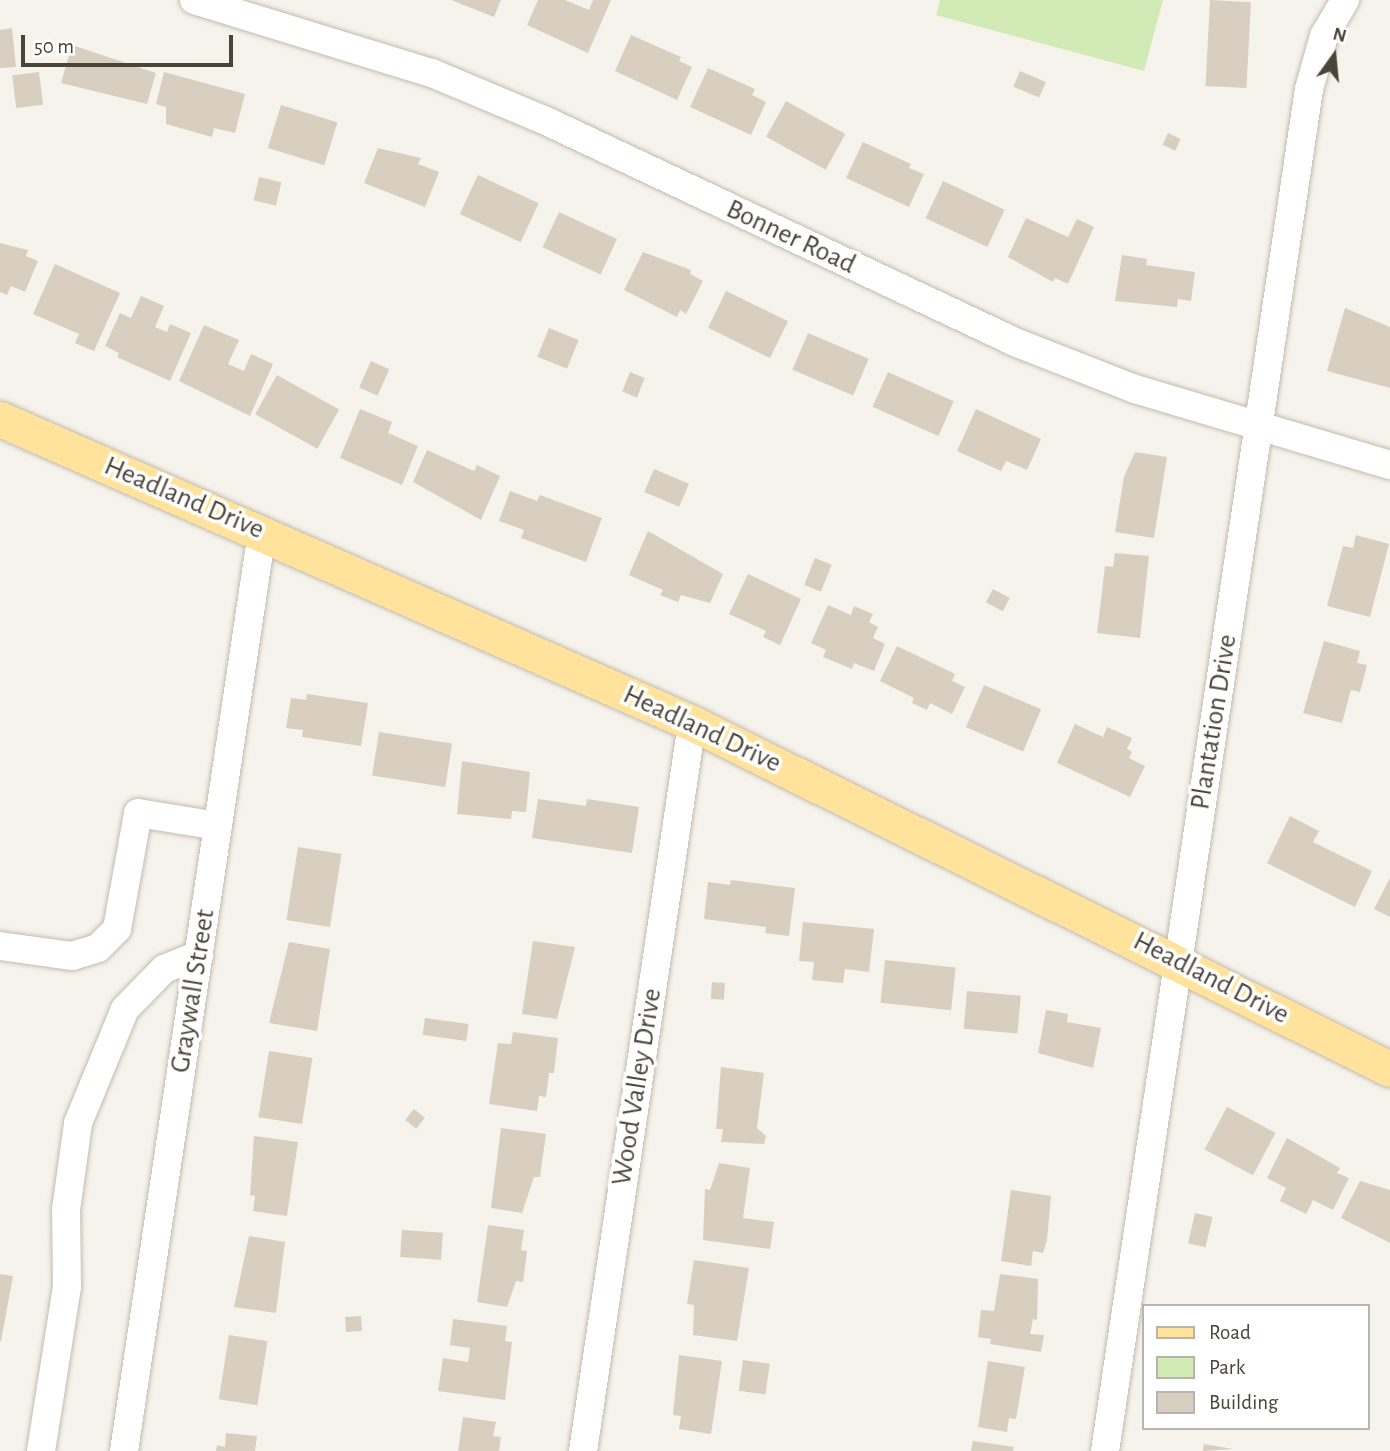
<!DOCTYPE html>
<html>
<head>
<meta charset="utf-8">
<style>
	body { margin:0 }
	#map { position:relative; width:1390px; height:1451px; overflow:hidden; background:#f6f3ec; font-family:"Alegreya Sans",sans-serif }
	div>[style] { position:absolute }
	.green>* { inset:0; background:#d2eab5 }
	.building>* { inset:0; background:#d8cfc1; transform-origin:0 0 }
	.roads { filter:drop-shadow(0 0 2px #c2bbae) drop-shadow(0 0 2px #c2bbae) }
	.minor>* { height:28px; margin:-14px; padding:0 14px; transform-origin:14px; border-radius:14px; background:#fff }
	.major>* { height:35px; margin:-17.5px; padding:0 17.5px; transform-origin:17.5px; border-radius:17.5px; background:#ffe39c }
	span { translate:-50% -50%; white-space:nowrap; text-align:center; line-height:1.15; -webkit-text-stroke:7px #fff; paint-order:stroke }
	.street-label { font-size:28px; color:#4b4439 }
	.legend { position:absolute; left:1142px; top:1304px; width:228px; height:126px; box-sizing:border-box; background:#fff; border:2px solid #b7b4b0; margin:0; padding:9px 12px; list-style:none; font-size:21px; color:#4b4439 }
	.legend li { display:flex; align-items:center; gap:14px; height:35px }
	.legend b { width:35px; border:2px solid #b7b4b0 }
	.north { position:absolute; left:1299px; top:21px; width:70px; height:70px; -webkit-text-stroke:5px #fff; paint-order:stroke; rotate:15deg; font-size:19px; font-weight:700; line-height:28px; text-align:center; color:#4b4439 }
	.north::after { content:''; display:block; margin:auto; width:24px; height:32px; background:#4b4439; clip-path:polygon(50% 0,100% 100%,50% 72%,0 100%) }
	.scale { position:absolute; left:21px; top:35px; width:212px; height:32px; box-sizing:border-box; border:4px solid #4b4439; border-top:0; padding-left:9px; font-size:21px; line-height:24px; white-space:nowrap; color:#4b4439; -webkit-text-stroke:5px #fff; paint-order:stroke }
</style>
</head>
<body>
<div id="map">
	<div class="green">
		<i style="clip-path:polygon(940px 0,1163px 0,1144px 71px,936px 15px)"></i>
	</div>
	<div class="building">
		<i style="clip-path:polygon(451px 0,501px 0,494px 17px)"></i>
		<i style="clip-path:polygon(538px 0,565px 0,589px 10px,593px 0,611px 0,588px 53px,527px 25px)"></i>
		<i style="left:1210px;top:0;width:41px;height:86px;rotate:3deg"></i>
		<i style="clip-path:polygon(12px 28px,16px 67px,0 68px,0 30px)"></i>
		<i style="clip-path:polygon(631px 35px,681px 57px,679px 61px,692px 67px,677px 100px,615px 71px)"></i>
		<i style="clip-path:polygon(72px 45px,156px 73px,147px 104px,61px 83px)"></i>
		<i style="clip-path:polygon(708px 68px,755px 89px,752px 95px,766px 102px,751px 135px,690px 107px)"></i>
		<i style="left:1020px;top:71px;width:28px;height:17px;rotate:23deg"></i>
		<i style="left:39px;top:72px;width:33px;height:27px;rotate:83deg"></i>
		<i style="clip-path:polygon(164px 72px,245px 94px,235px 133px,214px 128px,212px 137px,166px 124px,166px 107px,156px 104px)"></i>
		<i style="left:786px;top:101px;width:68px;height:41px;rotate:29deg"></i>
		<i style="left:281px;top:105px;width:59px;height:45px;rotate:17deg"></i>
		<i style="left:1168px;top:133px;width:14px;height:13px;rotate:25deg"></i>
		<i style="clip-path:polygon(863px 142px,911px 164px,909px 168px,924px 174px,909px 207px,846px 178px)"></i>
		<i style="clip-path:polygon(378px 148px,421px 158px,418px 164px,439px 172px,425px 207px,364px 183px)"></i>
		<i style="left:478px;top:175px;width:67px;height:43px;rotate:25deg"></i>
		<i style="left:259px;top:177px;width:23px;height:24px;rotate:13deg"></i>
		<i style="left:943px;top:181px;width:68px;height:41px;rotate:25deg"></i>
		<i style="left:559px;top:212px;width:64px;height:39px;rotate:25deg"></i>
		<i style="clip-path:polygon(1026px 218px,1068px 237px,1077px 219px,1094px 227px,1068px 284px,1055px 278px,1053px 282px,1008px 257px)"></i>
		<i style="clip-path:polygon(0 243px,28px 250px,26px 256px,38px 261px,25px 292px,11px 286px,7px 295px,0 292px)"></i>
		<i style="clip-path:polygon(643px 252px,691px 270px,690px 274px,703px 281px,686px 314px,680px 310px,677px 317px,624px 290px)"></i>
		<i style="clip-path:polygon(1122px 255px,1147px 259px,1146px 265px,1195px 272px,1191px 301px,1178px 299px,1177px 307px,1115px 301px)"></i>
		<i style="clip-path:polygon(55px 264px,120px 293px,94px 351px,75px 343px,79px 334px,33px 314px)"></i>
		<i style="left:726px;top:291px;width:69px;height:41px;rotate:26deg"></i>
		<i style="clip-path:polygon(141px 296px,164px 306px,155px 327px,167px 332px,170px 324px,191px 333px,170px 381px,117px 357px,119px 353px,105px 346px,120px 313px,131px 318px)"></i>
		<i style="clip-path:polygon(1345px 308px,1390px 327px,1390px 388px,1327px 371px)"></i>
		<i style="clip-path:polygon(204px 325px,239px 340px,228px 364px,244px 371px,251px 354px,273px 364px,250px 416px,179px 381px)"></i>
		<i style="left:549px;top:328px;width:32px;height:31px;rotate:22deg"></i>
		<i style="left:808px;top:333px;width:66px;height:40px;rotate:23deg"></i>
		<i style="left:371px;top:361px;width:20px;height:29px;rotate:24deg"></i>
		<i style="left:630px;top:372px;width:16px;height:21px;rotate:22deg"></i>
		<i style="left:888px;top:372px;width:72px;height:38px;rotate:24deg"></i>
		<i style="left:277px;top:375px;width:71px;height:45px;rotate:29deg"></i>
		<i style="clip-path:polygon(360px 409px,392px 422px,388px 433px,418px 446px,402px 485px,340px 458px)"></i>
		<i style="clip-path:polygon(976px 409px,1041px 439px,1027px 470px,1006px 461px,1001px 471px,957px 451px)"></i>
		<i style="clip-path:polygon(427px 450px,474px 471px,477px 465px,500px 476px,481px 520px,413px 482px)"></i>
		<i style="clip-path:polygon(1135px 452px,1167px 457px,1154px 538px,1115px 532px,1124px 477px)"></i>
		<i style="left:654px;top:469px;width:38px;height:25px;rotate:23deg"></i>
		<i style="clip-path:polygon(510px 491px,537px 501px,540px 495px,602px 518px,586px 562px,521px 538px,524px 530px,499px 521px)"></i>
		<i style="clip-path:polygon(648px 531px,723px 574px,710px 603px,681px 595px,678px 602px,660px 595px,663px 590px,629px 575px)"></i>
		<i style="clip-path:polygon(1356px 535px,1389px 544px,1370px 617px,1327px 606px,1343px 546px,1353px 548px)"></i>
		<i style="clip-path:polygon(1115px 553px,1149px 556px,1140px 638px,1097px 633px,1105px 566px,1113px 567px)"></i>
		<i style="left:815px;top:558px;width:18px;height:29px;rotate:22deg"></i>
		<i style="clip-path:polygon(748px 574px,801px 599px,780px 645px,763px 637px,766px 631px,729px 614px)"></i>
		<i style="left:993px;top:589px;width:19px;height:15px;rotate:28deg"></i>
		<i style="clip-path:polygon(828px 605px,851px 615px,854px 606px,873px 614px,869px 622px,878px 627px,873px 638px,885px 644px,874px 671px,854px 663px,852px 669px,823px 657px,826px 650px,811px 643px)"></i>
		<i style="clip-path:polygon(1324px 641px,1360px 651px,1357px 663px,1367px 665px,1360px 692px,1351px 690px,1342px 723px,1303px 713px)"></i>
		<i style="clip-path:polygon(897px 646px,955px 674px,952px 681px,965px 687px,952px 714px,930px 703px,927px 710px,912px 703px,914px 698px,880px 681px)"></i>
		<i style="left:984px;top:685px;width:62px;height:46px;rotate:23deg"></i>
		<i style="clip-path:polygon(307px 694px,368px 703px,361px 746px,302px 737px,303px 730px,286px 728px,291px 698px,306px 700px)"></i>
		<i style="clip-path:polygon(1075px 724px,1103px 737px,1107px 727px,1132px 738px,1127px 749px,1132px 752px,1129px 758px,1145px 766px,1130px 797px,1057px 763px)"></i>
		<i style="left:379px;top:732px;width:74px;height:44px;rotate:9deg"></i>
		<i style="clip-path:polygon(462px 761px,530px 772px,526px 812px,512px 811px,511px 819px,457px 814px)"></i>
		<i style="clip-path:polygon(538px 799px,586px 806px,587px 799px,639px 807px,632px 853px,532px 838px)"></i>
		<i style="clip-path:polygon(1290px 816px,1319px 831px,1313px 842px,1372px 871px,1355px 907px,1267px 863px)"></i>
		<i style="left:298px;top:847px;width:44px;height:74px;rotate:9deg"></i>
		<i style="clip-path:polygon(1390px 878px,1390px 917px,1374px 909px)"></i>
		<i style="clip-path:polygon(731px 880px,795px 888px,789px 936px,765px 933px,766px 927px,704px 919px,708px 882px,730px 885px)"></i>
		<i style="clip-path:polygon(803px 922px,874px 929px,869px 972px,845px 969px,843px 983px,812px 980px,814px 962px,799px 961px)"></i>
		<i style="clip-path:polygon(533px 941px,575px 947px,557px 1019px,522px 1014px)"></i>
		<i style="clip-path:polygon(289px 942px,330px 949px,317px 1031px,269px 1023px)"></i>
		<i style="left:885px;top:960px;width:71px;height:43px;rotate:6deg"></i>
		<i style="left:712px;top:982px;width:13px;height:17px;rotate:4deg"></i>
		<i style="left:967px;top:991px;width:54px;height:38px;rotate:5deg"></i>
		<i style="clip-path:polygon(1046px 1010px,1068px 1014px,1067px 1022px,1101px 1028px,1093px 1068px,1038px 1053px)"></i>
		<i style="left:425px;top:1018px;width:44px;height:17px;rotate:8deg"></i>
		<i style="clip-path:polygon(513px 1032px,558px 1038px,554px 1073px,549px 1073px,546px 1097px,539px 1096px,537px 1111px,489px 1104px,498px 1043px,511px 1044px)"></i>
		<i style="left:269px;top:1051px;width:44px;height:67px;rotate:9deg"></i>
		<i style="clip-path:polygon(721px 1067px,764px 1073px,757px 1128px,766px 1136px,764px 1144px,721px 1142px,723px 1129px,716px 1129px)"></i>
		<i style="left:1227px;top:1107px;width:55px;height:48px;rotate:28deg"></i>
		<i style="left:414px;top:1109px;width:14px;height:14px;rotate:39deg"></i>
		<i style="clip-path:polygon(501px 1128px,546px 1134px,540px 1177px,534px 1177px,522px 1213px,491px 1208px)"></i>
		<i style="clip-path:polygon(254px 1136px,298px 1142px,287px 1216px,253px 1211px,255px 1196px,250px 1195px)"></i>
		<i style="clip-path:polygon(1287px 1138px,1340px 1168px,1337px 1173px,1349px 1178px,1333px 1210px,1313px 1200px,1306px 1214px,1280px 1201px,1286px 1188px,1267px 1178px)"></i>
		<i style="clip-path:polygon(719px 1163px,750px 1168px,743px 1218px,774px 1222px,770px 1249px,703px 1240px,705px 1189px,710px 1190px)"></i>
		<i style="clip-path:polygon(1360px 1181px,1390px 1190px,1390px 1243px,1341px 1218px)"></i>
		<i style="clip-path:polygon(1011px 1190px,1051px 1196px,1047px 1240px,1043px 1253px,1033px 1251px,1031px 1266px,1001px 1261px)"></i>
		<i style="left:1195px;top:1213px;width:18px;height:31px;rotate:13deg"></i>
		<i style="clip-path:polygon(488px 1225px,524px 1230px,521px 1250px,527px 1251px,523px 1282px,516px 1281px,507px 1307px,477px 1302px)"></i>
		<i style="left:402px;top:1230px;width:41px;height:27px;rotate:4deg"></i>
		<i style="clip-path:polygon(249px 1236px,285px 1242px,276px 1313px,234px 1307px)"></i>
		<i style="clip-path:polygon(694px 1260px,749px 1268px,737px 1341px,693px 1335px,694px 1305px,687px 1304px)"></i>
		<i style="clip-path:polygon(0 1274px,13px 1276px,1px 1341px,0 1341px)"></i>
		<i style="clip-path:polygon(1000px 1274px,1038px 1279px,1037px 1320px,1033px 1319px,1030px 1334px,1044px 1335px,1041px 1352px,990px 1344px,991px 1339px,978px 1337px,981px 1310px,994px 1311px)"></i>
		<i style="left:361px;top:1316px;width:15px;height:16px;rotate:86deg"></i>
		<i style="clip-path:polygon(453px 1319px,507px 1326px,505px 1341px,512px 1342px,505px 1400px,438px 1391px,443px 1358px,468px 1362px,470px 1348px,450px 1345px)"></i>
		<i style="left:229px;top:1335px;width:39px;height:65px;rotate:9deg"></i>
		<i style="clip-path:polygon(679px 1355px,722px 1361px,711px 1434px,679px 1429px,681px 1416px,673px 1415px)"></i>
		<i style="left:743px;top:1360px;width:27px;height:31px;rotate:8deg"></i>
		<i style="clip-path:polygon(988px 1361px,1025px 1367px,1016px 1419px,1009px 1418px,1007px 1432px,978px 1427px)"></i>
		<i style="clip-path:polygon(463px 1417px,496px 1422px,493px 1436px,501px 1437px,499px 1451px,458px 1451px)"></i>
		<i style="clip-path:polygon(226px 1433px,257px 1436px,255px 1451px,216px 1451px,217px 1445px,225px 1447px)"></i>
		<i style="clip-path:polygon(973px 1441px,1014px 1447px,1013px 1451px,971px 1451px)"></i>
		<i style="clip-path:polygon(1204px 1444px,1233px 1449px,1203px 1451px)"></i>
	</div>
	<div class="roads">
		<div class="minor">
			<i style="left:194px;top:0;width:249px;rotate:17.1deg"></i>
			<i style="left:432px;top:73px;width:121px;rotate:22.8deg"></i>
			<i style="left:544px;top:120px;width:523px;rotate:25.24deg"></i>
			<i style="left:1017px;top:343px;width:127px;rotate:21.3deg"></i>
			<i style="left:1135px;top:389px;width:266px;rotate:16.6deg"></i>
			<i style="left:0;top:946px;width:73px;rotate:7.9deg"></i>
			<i style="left:72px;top:956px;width:27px;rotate:-17deg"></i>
			<i style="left:98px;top:948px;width:27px;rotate:-45deg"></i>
			<i style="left:117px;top:929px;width:118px;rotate:-79.7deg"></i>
			<i style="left:138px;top:813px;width:81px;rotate:9.2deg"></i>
			<i style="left:41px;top:1451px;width:166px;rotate:-81deg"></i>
			<i style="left:67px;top:1287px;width:77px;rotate:-90.7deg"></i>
			<i style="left:66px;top:1210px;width:88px;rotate:-82.1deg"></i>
			<i style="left:78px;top:1123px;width:123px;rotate:-67.6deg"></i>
			<i style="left:125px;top:1009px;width:56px;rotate:-45.7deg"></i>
			<i style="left:164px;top:969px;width:38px;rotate:-22deg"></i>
			<i style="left:124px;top:1451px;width:929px;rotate:-81.46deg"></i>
			<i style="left:583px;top:1451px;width:736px;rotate:-81.48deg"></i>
			<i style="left:1105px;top:1451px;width:1377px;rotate:-81.48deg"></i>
			<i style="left:1309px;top:89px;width:55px;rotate:-74.2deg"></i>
			<i style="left:1324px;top:36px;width:42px;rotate:-59.7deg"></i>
		</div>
		<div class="major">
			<i style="left:0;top:419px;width:756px;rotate:23.72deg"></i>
			<i style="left:692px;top:723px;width:779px;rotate:26.37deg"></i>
		</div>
	</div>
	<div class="street-label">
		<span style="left:791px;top:237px;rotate:25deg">Bonner Road</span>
		<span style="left:184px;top:498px;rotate:23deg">Headland Drive</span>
		<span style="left:1214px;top:722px;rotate:-81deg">Plantation Drive</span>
		<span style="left:702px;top:729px;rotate:25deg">Headland Drive</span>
		<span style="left:1211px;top:978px;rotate:27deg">Headland Drive</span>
		<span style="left:193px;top:991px;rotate:-81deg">Graywall Street</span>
		<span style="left:637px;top:1087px;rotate:-81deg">Wood Valley Drive</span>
	</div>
	<ul class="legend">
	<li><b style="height:9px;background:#ffe39c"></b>Road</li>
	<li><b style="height:19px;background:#d2eab5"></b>Park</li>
	<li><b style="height:19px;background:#d8cfc1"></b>Building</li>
	</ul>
	<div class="north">N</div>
	<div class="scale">50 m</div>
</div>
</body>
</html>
